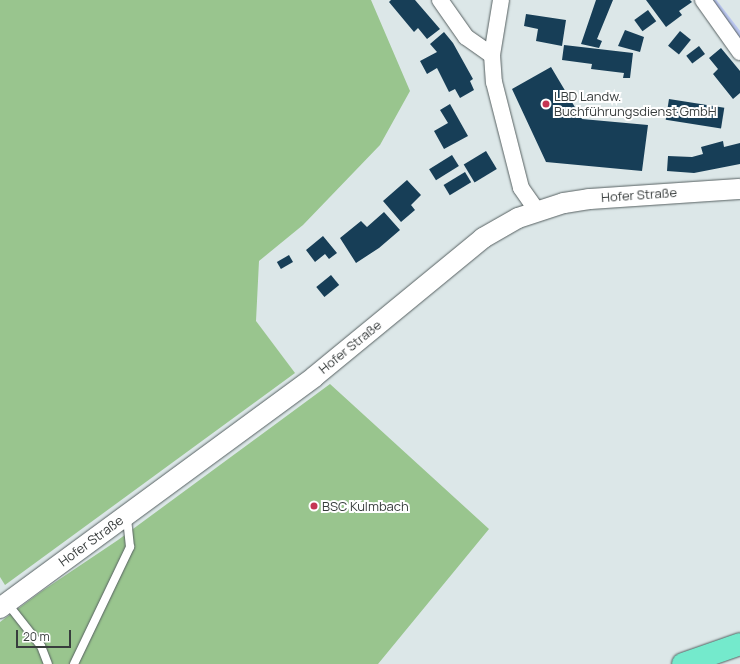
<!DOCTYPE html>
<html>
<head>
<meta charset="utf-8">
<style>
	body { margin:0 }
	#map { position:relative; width:740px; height:664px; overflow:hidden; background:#dce7e8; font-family:Manrope,sans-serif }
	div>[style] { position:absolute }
	.green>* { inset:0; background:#99c58e }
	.stream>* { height:5.5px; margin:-2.75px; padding:0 2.75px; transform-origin:2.75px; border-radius:2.75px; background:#bbc7f2 }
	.building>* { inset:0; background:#173e57; transform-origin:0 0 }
	.roads { filter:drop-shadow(0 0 1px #566061) drop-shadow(0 0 1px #566061) }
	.service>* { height:8px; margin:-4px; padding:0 4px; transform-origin:4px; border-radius:4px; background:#fff }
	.minor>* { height:16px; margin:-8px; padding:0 8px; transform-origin:8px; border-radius:8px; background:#fff }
	.tertiary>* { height:20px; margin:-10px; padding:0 10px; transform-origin:10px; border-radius:10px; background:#fff }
	.trunk>* { height:22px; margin:-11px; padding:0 11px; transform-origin:11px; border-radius:11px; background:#74eacc }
	.dots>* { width:11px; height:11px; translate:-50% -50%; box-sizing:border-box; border:2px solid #fff; border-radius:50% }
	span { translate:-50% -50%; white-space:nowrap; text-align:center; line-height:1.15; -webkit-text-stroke:4px #fff; paint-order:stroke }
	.poi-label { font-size:13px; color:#383d3d }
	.left { translate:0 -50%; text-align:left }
	.street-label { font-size:13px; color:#383d3d }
	.scale { position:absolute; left:16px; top:630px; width:55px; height:18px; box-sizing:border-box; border:2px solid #383d3d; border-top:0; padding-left:5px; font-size:12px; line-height:14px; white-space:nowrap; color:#383d3d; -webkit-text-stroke:3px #fff; paint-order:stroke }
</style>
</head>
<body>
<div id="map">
	<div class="green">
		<i style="clip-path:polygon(0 0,371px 0,410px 91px,380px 145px,303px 225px,259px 261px,256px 321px,295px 373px,5px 585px,0 577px)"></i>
		<i style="clip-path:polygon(330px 384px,489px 529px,378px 664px,0 664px,0 622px,42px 591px,118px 540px)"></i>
	</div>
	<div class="stream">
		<i style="left:713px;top:0;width:44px;rotate:52.4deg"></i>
	</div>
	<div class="building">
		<i style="clip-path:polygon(391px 0,415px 0,440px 29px,427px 39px,418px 28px,414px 32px,389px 2px)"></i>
		<i style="clip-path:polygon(596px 0,613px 0,597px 39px,602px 41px,599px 48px,581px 44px)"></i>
		<i style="clip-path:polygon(646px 0,690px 0,692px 2px,679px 11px,682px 15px,666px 27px)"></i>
		<i style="left:648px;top:10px;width:14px;height:17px;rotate:54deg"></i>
		<i style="clip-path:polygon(526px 14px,566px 20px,562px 46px,536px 41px,538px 29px,524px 26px)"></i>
		<i style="clip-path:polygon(625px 30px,644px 37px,640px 52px,618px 46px)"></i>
		<i style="left:680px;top:31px;width:14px;height:19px;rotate:39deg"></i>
		<i style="clip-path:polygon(444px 32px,453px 43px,473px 79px,470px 81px,474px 90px,460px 98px,455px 89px,449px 92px,437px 68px,427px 74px,420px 61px,437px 52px,430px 44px)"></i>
		<i style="clip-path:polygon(564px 45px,633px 53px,630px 78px,623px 78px,624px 73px,591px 69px,592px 64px,562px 60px)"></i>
		<i style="left:699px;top:46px;width:10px;height:16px;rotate:53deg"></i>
		<i style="clip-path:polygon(721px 48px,740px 71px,740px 93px,733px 99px,713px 74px,718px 69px,709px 58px)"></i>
		<i style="clip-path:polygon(551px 67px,582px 119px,648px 125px,642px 171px,546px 162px,512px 89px)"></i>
		<i style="left:669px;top:99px;width:56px;height:21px;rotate:9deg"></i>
		<i style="clip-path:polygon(450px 104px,468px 136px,444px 149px,434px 131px,448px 123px,440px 110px)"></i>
		<i style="clip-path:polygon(723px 141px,724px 147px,740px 143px,740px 164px,694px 173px,667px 171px,668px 156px,692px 157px,703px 154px,701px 147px)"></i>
		<i style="left:486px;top:151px;width:21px;height:26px;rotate:59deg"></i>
		<i style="left:452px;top:155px;width:13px;height:27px;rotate:58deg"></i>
		<i style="left:465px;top:172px;width:12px;height:25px;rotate:59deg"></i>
		<i style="clip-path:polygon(407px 180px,421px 195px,411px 205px,415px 210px,401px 222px,383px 201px)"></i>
		<i style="clip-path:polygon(384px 212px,400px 230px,379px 248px,356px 263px,340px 238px,361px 221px,367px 227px)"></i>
		<i style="clip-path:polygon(323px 236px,337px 253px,329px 259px,325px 254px,315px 262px,306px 250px)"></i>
		<i style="left:289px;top:255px;width:8px;height:14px;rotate:60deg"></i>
		<i style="left:331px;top:275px;width:13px;height:19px;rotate:51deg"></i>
	</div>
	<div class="roads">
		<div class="service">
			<i style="left:7px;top:603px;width:55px;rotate:51.7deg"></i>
			<i style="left:41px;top:646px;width:19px;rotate:69deg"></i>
			<i style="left:74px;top:664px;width:130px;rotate:-64.4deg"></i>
			<i style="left:130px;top:547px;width:30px;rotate:-96deg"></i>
		</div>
		<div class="minor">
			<i style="left:440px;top:0;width:45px;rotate:54.9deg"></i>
			<i style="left:466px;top:37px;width:32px;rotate:35deg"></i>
			<i style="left:501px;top:0;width:56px;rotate:99.3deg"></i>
			<i style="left:492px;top:55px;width:27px;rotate:86deg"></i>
			<i style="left:494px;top:82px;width:109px;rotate:75.7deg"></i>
			<i style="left:521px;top:188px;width:28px;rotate:55deg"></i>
			<i style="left:703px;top:0;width:64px;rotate:54.6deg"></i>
		</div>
		<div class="tertiary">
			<i style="left:0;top:608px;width:390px;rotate:-36.3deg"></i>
			<i style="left:314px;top:377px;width:219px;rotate:-39.4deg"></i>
			<i style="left:483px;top:238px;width:40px;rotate:-29.7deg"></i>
			<i style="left:518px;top:218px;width:48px;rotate:-18.1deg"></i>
			<i style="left:564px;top:203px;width:25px;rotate:-9deg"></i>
			<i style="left:589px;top:199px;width:151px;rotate:-3.8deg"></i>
		</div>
		<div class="trunk">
			<i style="left:683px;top:664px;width:60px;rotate:-19.3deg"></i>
		</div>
	</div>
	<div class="dots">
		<i style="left:546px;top:104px;background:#c53553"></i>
		<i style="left:314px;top:506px;background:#c53553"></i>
	</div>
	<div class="poi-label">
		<span class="left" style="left:554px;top:104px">LBD Landw.<br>Buchführungsdienst GmbH</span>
		<span class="left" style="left:322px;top:506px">BSC Kulmbach</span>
	</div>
	<div class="street-label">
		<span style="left:639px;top:195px;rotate:-4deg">Hofer Straße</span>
		<span style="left:350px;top:347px;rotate:-39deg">Hofer Straße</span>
		<span style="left:91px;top:541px;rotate:-36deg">Hofer Straße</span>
	</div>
	<div class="scale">20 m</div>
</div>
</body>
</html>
